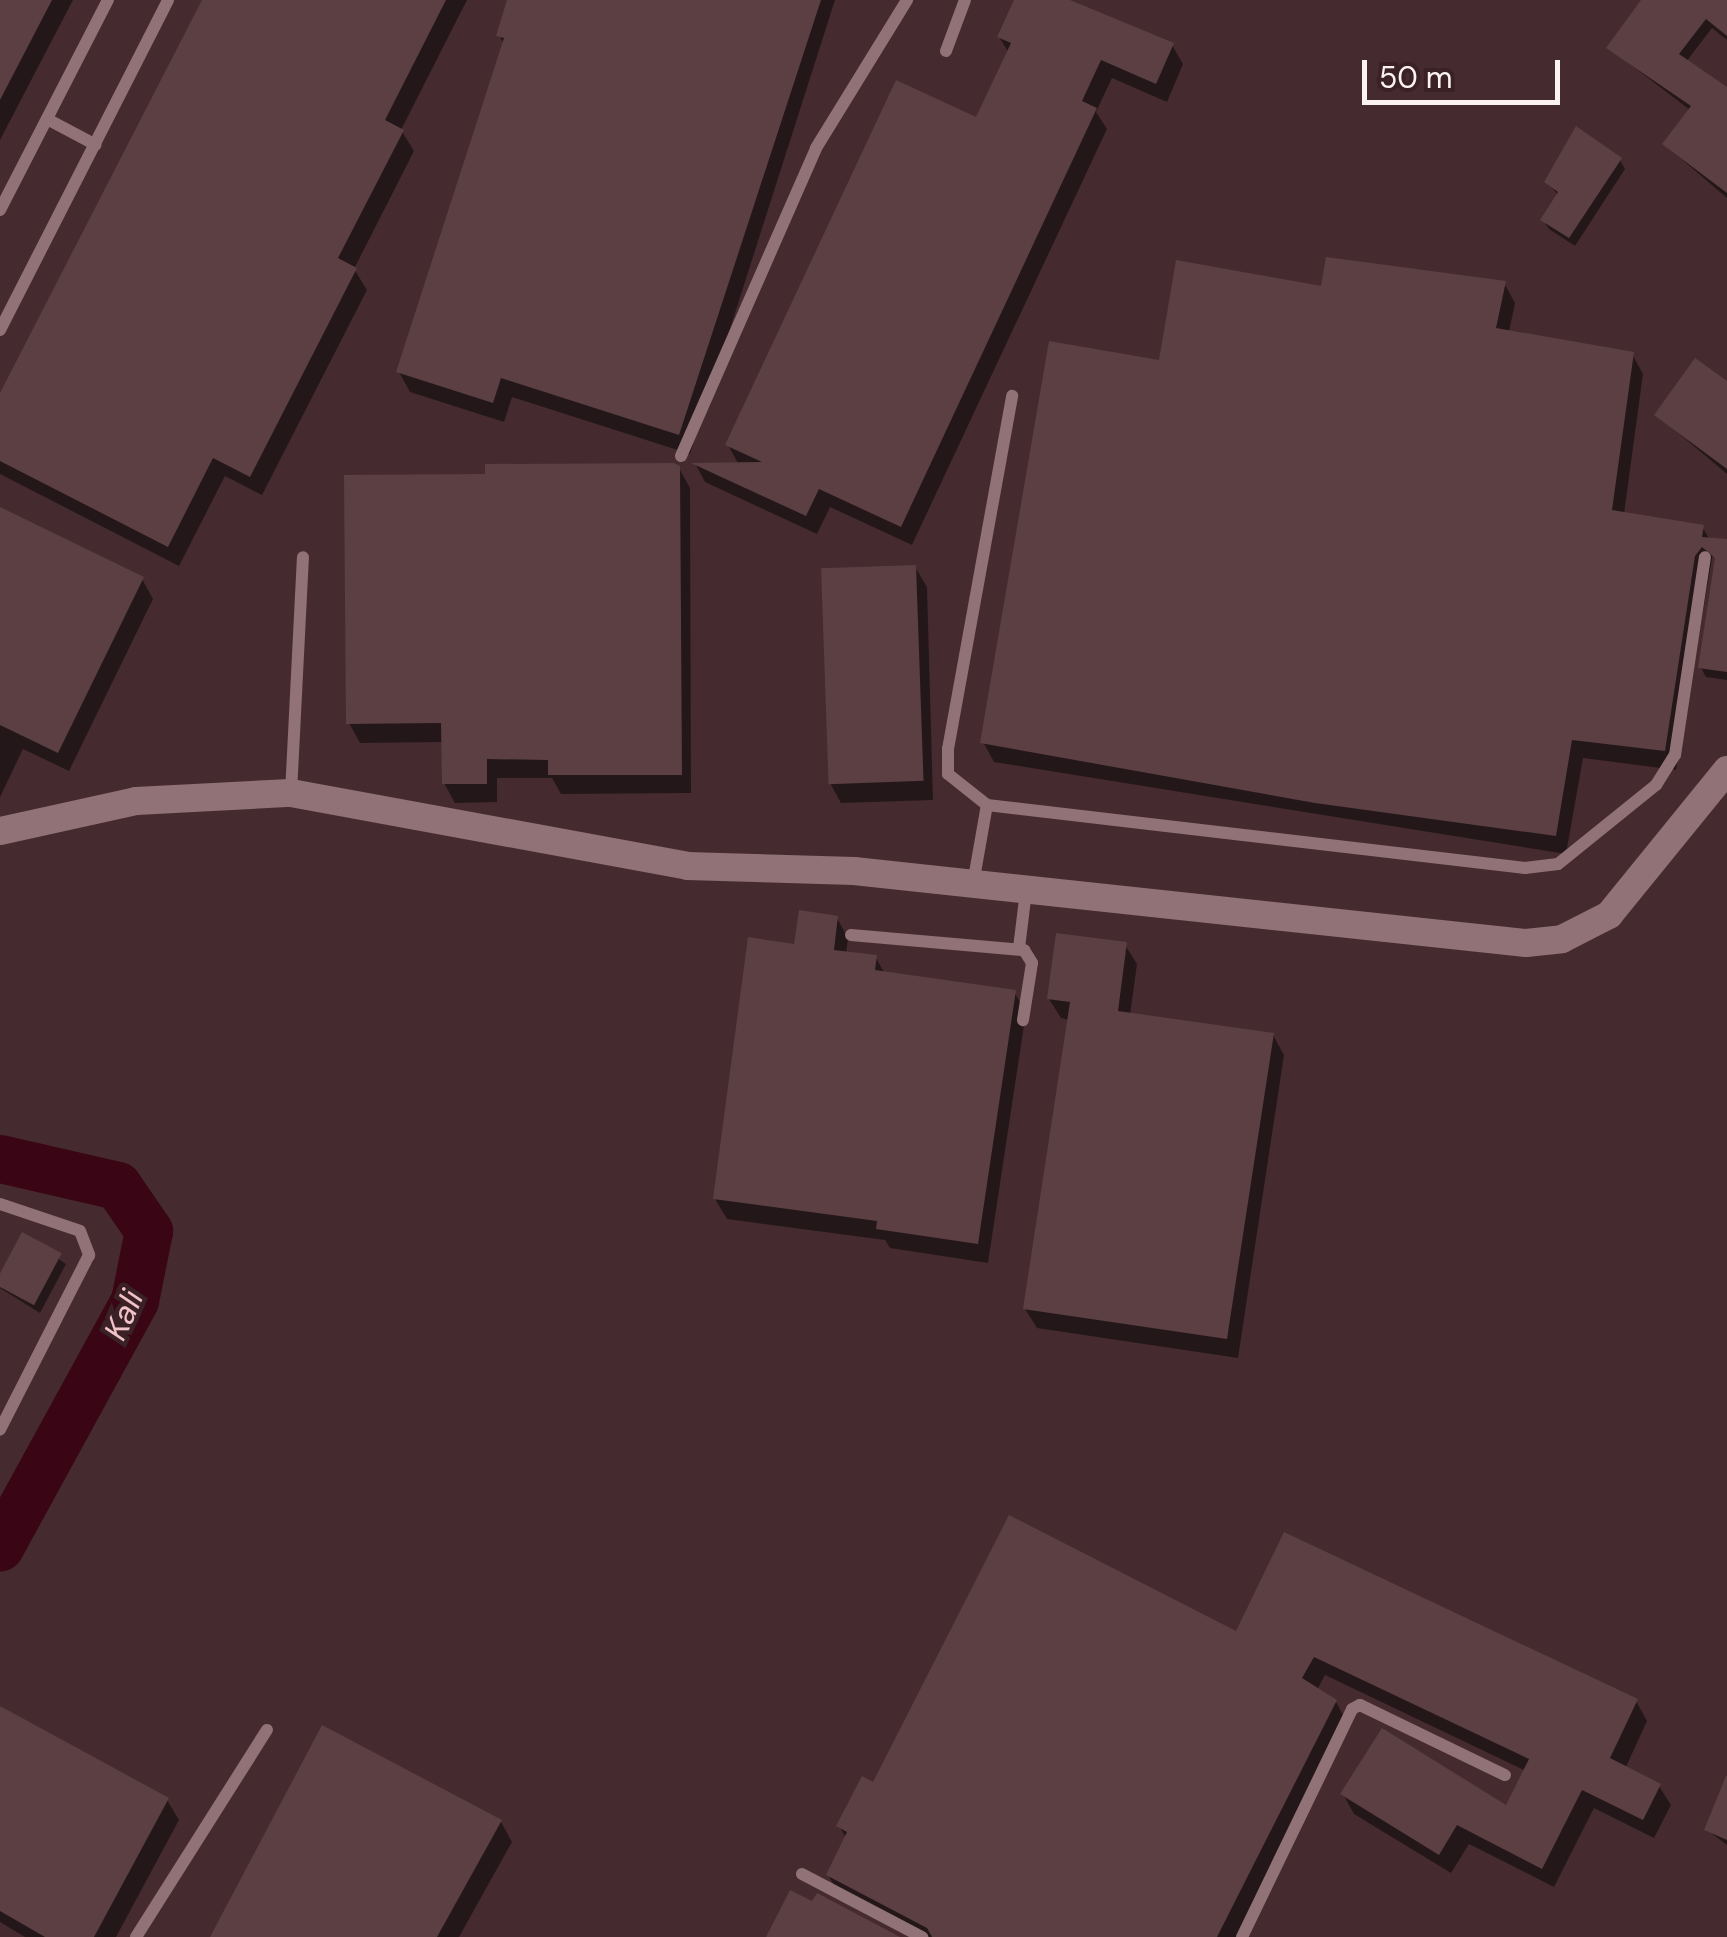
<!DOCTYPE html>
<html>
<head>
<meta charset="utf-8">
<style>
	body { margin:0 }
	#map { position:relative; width:1727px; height:1937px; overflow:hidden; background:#452b2f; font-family:"DM Sans",sans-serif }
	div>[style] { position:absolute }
	.shadow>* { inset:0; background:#0007 }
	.river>* { height:48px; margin:-24px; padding:0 24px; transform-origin:24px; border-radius:24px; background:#3a0514 }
	.building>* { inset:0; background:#5b3f43; transform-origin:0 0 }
	.service>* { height:12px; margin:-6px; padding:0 6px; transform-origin:6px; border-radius:6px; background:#917276 }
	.tertiary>* { height:28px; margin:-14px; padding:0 14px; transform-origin:14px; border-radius:14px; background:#917276 }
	span { translate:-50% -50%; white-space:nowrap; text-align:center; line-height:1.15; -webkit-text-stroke:9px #3a2125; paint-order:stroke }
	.water-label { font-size:32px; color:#f1c3c9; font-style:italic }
	.scale { position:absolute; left:1362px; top:60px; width:198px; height:45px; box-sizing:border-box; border:5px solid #fdf2f3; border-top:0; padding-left:12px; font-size:30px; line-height:35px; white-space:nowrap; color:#fdf2f3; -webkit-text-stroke:8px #3a2125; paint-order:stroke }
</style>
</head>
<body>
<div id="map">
	<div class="shadow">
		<i style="clip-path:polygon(0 0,73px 0,0 140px)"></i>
		<i style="clip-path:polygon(204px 0,467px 0,401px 130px,414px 151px,354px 269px,367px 290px,262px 495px,225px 476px,179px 566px,0 474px,0 399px)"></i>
		<i style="clip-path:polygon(510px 0,835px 0,690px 454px,512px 397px,504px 422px,410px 392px,399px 372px,505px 46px,499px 35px)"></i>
		<i style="clip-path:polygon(1017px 0,1067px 0,1172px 45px,1183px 64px,1167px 102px,1112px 78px,1096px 112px,1107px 129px,912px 545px,830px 507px,817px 534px,705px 482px,696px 465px,739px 465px,728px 445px,978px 121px,1009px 53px,999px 37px)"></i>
		<i style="clip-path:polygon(1646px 0,1727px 0,1727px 40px,1712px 28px,1686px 62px,1727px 90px,1727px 198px,1665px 145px,1690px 110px,1609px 48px)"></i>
		<i style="clip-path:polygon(1620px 160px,1625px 169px,1575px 246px,1549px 229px,1543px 220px,1559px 196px,1547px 182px)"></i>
		<i style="clip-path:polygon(1504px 283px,1515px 303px,1509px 332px,1632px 354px,1643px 374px,1624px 514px,1703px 528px,1714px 547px,1676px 770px,1583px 758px,1566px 854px,994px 762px,983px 742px,1161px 363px,1323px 288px)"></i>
		<i style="clip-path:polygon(1727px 384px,1727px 474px,1657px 415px)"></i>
		<i style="clip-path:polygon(679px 468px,690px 488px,691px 793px,561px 794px,552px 778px,497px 778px,497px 802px,455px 803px,444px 783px,444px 742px,360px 743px,349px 723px,488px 476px)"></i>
		<i style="clip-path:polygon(0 510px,142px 579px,153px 599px,69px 771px,23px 749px,0 797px)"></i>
		<i style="clip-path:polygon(915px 567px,927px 587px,933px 800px,841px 803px,830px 783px)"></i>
		<i style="clip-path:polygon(1727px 603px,1727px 680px,1706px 677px,1701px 668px)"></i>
		<i style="clip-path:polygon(837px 918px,848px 938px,846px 954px,876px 958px,885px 974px,1014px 992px,1026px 1012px,988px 1263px,890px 1248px,885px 1240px,727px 1219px,715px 1199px,796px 946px)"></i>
		<i style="clip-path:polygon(1125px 945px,1137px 964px,1130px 1015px,1273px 1035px,1284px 1055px,1238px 1358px,1037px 1328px,1025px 1309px,1070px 1020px,1061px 1018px,1049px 999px)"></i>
		<i style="clip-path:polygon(23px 1235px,66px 1264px,40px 1313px,0 1288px)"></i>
		<i style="clip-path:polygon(1238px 1634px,1636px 1701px,1647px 1721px,1625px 1769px,1659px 1786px,1671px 1805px,1654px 1838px,1594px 1808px,1554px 1887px,1469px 1844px,1451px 1873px,1354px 1814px,1343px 1794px,1507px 1808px,1526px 1771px,1325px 1675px,1317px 1690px,1336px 1702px,1347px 1722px,1236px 1937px,920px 1937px,840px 1895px,828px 1875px,847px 1839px,839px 1826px,874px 1785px)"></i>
		<i style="clip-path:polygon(0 1709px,167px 1800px,179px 1820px,116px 1937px,25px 1937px,0 1922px)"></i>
		<i style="clip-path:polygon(1727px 1782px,1727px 1845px,1707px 1830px)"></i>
		<i style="clip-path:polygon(501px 1822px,512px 1842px,459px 1937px,213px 1937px)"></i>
	</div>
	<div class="river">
		<i style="left:0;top:1159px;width:121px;rotate:12.9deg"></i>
		<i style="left:118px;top:1186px;width:55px;rotate:55.4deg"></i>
		<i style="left:149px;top:1231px;width:71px;rotate:101.3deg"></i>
		<i style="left:135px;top:1301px;width:281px;rotate:118.7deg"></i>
	</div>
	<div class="building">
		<i style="clip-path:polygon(0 0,52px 0,0 100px)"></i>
		<i style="clip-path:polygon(202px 0,446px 0,385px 120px,404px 130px,338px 258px,357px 268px,250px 477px,213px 458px,168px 547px,0 461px,0 393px)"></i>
		<i style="clip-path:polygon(507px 0,821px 0,679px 435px,501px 378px,493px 403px,396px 372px,504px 38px,496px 36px)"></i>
		<i style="clip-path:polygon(1014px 0,1070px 0,1174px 43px,1156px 84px,1101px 60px,1082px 101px,1097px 108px,901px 527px,819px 489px,806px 516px,691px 463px,762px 462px,725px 445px,896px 80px,976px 117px,1011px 43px,997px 37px)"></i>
		<i style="clip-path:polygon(1641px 0,1727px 0,1727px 36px,1706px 19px,1679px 54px,1727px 87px,1727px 193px,1662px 144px,1691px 106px,1606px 48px)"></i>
		<i style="clip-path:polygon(1576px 126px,1622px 158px,1569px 238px,1540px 220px,1558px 192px,1544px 182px)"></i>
		<i style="clip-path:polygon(1326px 257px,1506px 281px,1496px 328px,1634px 352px,1612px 510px,1704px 525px,1702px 537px,1727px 539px,1727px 672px,1698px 668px,1715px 558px,1702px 547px,1695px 556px,1665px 751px,1572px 740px,1556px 836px,1315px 803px,980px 743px,1049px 341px,1159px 360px,1176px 260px,1321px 286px)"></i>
		<i style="clip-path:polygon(1695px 358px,1727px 381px,1727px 469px,1654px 415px)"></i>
		<i style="clip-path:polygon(674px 463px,680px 466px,682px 775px,548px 775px,548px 760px,487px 759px,487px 784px,442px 784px,441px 723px,346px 724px,344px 475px,485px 474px,485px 464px)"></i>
		<i style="clip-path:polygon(0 507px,144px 577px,58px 753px,0 725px)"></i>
		<i style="left:916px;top:565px;width:216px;height:95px;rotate:88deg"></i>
		<i style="clip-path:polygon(799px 910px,838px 916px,834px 950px,877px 955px,875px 970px,1016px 990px,978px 1244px,876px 1229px,877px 1221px,713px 1199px,748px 937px,794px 944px)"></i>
		<i style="clip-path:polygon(1056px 933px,1127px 942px,1118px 1011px,1274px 1033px,1227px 1339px,1023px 1309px,1070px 1002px,1047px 999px)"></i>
		<i style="left:22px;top:1232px;width:45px;height:59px;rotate:28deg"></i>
		<i style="clip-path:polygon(1009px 1515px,1236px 1631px,1284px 1532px,1638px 1699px,1610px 1758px,1661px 1784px,1643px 1820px,1582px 1790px,1542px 1869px,1457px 1825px,1439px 1855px,1340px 1794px,1382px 1728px,1506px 1805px,1529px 1759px,1314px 1657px,1302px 1678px,1337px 1700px,1217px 1937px,932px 1937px,927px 1928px,826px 1875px,847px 1832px,836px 1826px,862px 1776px,873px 1782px)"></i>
		<i style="clip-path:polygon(0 1706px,169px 1798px,94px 1937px,45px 1937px,0 1911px)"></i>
		<i style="clip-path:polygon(322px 1725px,502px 1820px,437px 1937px,210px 1937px)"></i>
		<i style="clip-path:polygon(1726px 1776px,1727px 1776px,1727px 1840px,1704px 1830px)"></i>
		<i style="clip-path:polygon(790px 1890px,812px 1901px,817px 1893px,900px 1937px,766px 1937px)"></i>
	</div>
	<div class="service">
		<i style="left:946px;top:51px;width:54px;rotate:-69.6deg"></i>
		<i style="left:47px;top:119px;width:55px;rotate:28deg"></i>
		<i style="left:0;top:210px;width:236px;rotate:-62.8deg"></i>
		<i style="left:0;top:330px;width:370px;rotate:-63deg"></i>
		<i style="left:681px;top:456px;width:336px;rotate:-66.3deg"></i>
		<i style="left:816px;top:148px;width:174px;rotate:-58.4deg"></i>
		<i style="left:291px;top:793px;width:236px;rotate:-87.1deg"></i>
		<i style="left:987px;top:805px;width:542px;rotate:6.68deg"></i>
		<i style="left:1525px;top:868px;width:33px;rotate:-7deg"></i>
		<i style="left:1558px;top:864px;width:126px;rotate:-38.9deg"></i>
		<i style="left:1656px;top:785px;width:36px;rotate:-58deg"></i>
		<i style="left:1675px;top:755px;width:200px;rotate:-81.4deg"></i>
		<i style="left:973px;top:884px;width:80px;rotate:-80deg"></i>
		<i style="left:987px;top:805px;width:50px;rotate:-141.5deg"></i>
		<i style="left:948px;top:774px;width:25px;rotate:-90deg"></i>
		<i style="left:948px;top:749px;width:359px;rotate:-79.7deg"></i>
		<i style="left:851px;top:935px;width:174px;rotate:5deg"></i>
		<i style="left:1024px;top:950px;width:15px;rotate:58deg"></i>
		<i style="left:1032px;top:963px;width:58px;rotate:99deg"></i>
		<i style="left:1019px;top:948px;width:57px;rotate:-83deg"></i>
		<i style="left:0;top:1204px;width:84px;rotate:18.6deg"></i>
		<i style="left:80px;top:1231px;width:26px;rotate:69deg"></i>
		<i style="left:89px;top:1255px;width:196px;rotate:117deg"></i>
		<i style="left:802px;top:1874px;width:136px;rotate:27.7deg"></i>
		<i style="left:136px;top:1937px;width:245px;rotate:-57.7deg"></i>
		<i style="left:1242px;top:1937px;width:253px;rotate:-64.2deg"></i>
		<i style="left:1352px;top:1709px;width:9px;rotate:-27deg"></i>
		<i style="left:1360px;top:1705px;width:161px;rotate:25.8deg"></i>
	</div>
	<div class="tertiary">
		<i style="left:0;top:831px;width:139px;rotate:-12.4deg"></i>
		<i style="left:136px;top:801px;width:155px;rotate:-3deg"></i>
		<i style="left:291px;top:793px;width:403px;rotate:10.4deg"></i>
		<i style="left:687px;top:866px;width:167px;rotate:1.7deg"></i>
		<i style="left:854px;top:871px;width:676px;rotate:6.12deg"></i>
		<i style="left:1526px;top:943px;width:36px;rotate:-6deg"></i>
		<i style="left:1562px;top:939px;width:53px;rotate:-27.1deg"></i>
		<i style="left:1609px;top:915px;width:187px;rotate:-50.9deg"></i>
	</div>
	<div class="water-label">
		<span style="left:124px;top:1315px;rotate:-66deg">Kali</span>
	</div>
	<div class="scale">50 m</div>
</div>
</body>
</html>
